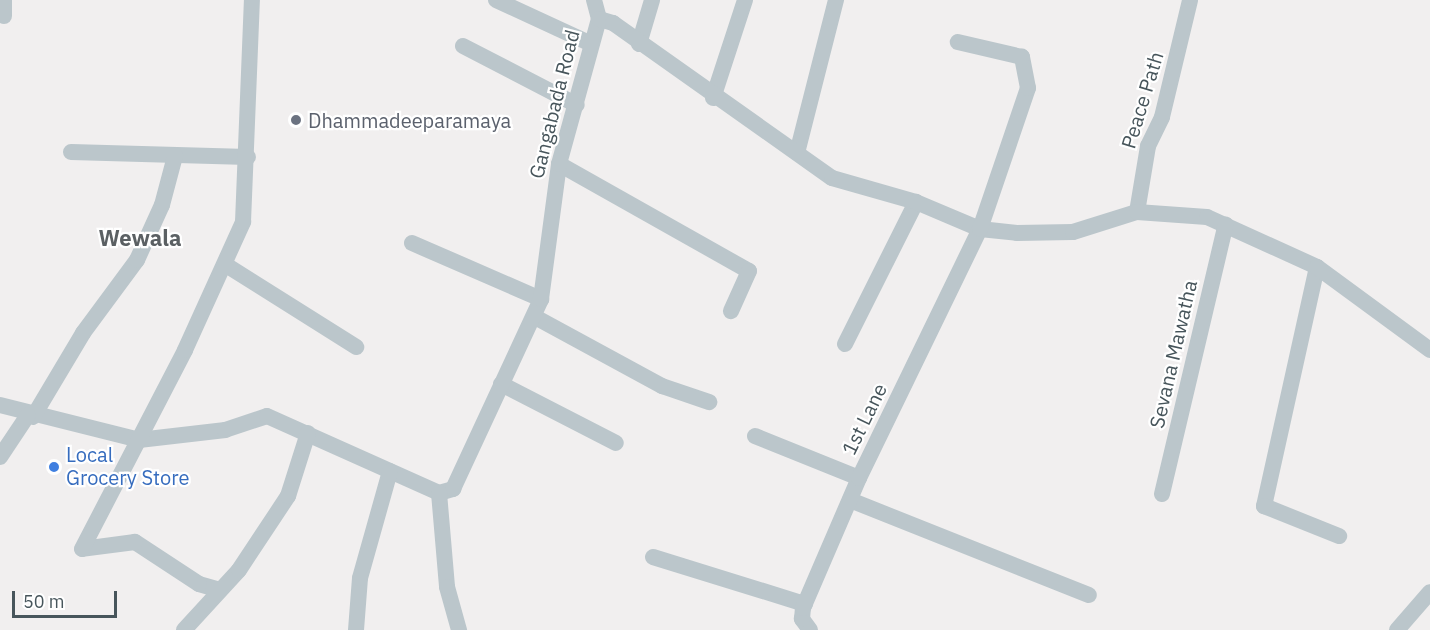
<!DOCTYPE html>
<html>
<head>
<meta charset="utf-8">
<style>
	body { margin:0 }
	#map { position:relative; width:1430px; height:630px; overflow:hidden; background:#f1efef; font-family:"IBM Plex Sans",sans-serif }
	div>[style] { position:absolute }
	.minor>* { height:16px; margin:-8px; padding:0 8px; transform-origin:8px; border-radius:8px; background:#bbc6cb }
	.dots>* { width:16px; height:16px; translate:-50% -50%; box-sizing:border-box; border:3px solid #fff; border-radius:50% }
	span { translate:-50% -50%; white-space:nowrap; text-align:center; line-height:1.15; -webkit-text-stroke:4.5px #fff; paint-order:stroke }
	.street-label { font-size:20px; color:#47555b }
	.worship-label { font-size:20px; color:#5b616d }
	.left { translate:0 -50%; text-align:left }
	.shop-label { font-size:20px; color:#366cbe }
	.quarter-label { font-size:22px; color:#5b6063; font-weight:700 }
	.scale { position:absolute; left:12px; top:591px; width:105px; height:27px; box-sizing:border-box; border:3px solid #47555b; border-top:0; padding-left:8px; font-size:18px; line-height:21px; white-space:nowrap; color:#47555b; -webkit-text-stroke:4px #fff; paint-order:stroke }
</style>
</head>
<body>
<div id="map">
	<div class="minor">
		<i style="left:4px;top:0;width:16px;rotate:90deg"></i>
		<i style="left:496px;top:0;width:102px;rotate:24.8deg"></i>
		<i style="left:594px;top:0;width:20px;rotate:75deg"></i>
		<i style="left:639px;top:44px;width:46px;rotate:-73.5deg"></i>
		<i style="left:463px;top:46px;width:128px;rotate:27.4deg"></i>
		<i style="left:713px;top:98px;width:103px;rotate:-71.9deg"></i>
		<i style="left:71px;top:152px;width:177px;rotate:1.6deg"></i>
		<i style="left:797px;top:153px;width:158px;rotate:-75.7deg"></i>
		<i style="left:559px;top:164px;width:218px;rotate:29.4deg"></i>
		<i style="left:749px;top:271px;width:44px;rotate:114.2deg"></i>
		<i style="left:1137px;top:212px;width:67px;rotate:-80.5deg"></i>
		<i style="left:1148px;top:146px;width:32px;rotate:-64deg"></i>
		<i style="left:1162px;top:117px;width:120px;rotate:-76.5deg"></i>
		<i style="left:412px;top:243px;width:141px;rotate:23.5deg"></i>
		<i style="left:226px;top:265px;width:154px;rotate:32.2deg"></i>
		<i style="left:1317px;top:267px;width:245px;rotate:102.5deg"></i>
		<i style="left:1264px;top:506px;width:81px;rotate:21.8deg"></i>
		<i style="left:535px;top:317px;width:145px;rotate:28.5deg"></i>
		<i style="left:662px;top:386px;width:50px;rotate:18.8deg"></i>
		<i style="left:845px;top:344px;width:159px;rotate:-63.4deg"></i>
		<i style="left:501px;top:384px;width:129px;rotate:27.2deg"></i>
		<i style="left:0;top:405px;width:143px;rotate:14.1deg"></i>
		<i style="left:139px;top:440px;width:87px;rotate:-6.6deg"></i>
		<i style="left:225px;top:430px;width:44px;rotate:-18.4deg"></i>
		<i style="left:267px;top:416px;width:188px;rotate:24.1deg"></i>
		<i style="left:439px;top:493px;width:15px;rotate:-16deg"></i>
		<i style="left:453px;top:489px;width:209px;rotate:-65.1deg"></i>
		<i style="left:541px;top:299px;width:136px;rotate:-82.4deg"></i>
		<i style="left:559px;top:164px;width:150px;rotate:-74.6deg"></i>
		<i style="left:599px;top:19px;width:15px;rotate:16deg"></i>
		<i style="left:613px;top:23px;width:268px;rotate:35.3deg"></i>
		<i style="left:832px;top:178px;width:87px;rotate:15.9deg"></i>
		<i style="left:916px;top:202px;width:69px;rotate:22.9deg"></i>
		<i style="left:980px;top:229px;width:37px;rotate:6deg"></i>
		<i style="left:1017px;top:233px;width:56px;rotate:-1deg"></i>
		<i style="left:1073px;top:232px;width:67px;rotate:-17.4deg"></i>
		<i style="left:1137px;top:212px;width:70px;rotate:4.1deg"></i>
		<i style="left:1207px;top:217px;width:121px;rotate:24.4deg"></i>
		<i style="left:1317px;top:267px;width:140px;rotate:36.3deg"></i>
		<i style="left:33px;top:417px;width:98px;rotate:-59.2deg"></i>
		<i style="left:83px;top:333px;width:91px;rotate:-53.5deg"></i>
		<i style="left:137px;top:260px;width:60px;rotate:-65.6deg"></i>
		<i style="left:162px;top:205px;width:51px;rotate:-75.1deg"></i>
		<i style="left:755px;top:436px;width:112px;rotate:22deg"></i>
		<i style="left:0;top:457px;width:50px;rotate:-56.3deg"></i>
		<i style="left:439px;top:493px;width:94px;rotate:85.1deg"></i>
		<i style="left:447px;top:587px;width:45px;rotate:74.4deg"></i>
		<i style="left:1162px;top:494px;width:277px;rotate:-76.7deg"></i>
		<i style="left:850px;top:500px;width:257px;rotate:21.7deg"></i>
		<i style="left:653px;top:557px;width:159px;rotate:17.2deg"></i>
		<i style="left:220px;top:590px;width:22px;rotate:-164deg"></i>
		<i style="left:199px;top:584px;width:77px;rotate:-146.7deg"></i>
		<i style="left:135px;top:542px;width:53px;rotate:172.5deg"></i>
		<i style="left:82px;top:549px;width:224px;rotate:-62.6deg"></i>
		<i style="left:185px;top:350px;width:141px;rotate:-65.6deg"></i>
		<i style="left:243px;top:222px;width:222px;rotate:-87.7deg"></i>
		<i style="left:184px;top:630px;width:81px;rotate:-47.5deg"></i>
		<i style="left:239px;top:570px;width:89px;rotate:-56.5deg"></i>
		<i style="left:288px;top:496px;width:66px;rotate:-72.4deg"></i>
		<i style="left:356px;top:630px;width:52px;rotate:-85.6deg"></i>
		<i style="left:360px;top:578px;width:111px;rotate:-74.3deg"></i>
		<i style="left:810px;top:630px;width:14px;rotate:-126deg"></i>
		<i style="left:802px;top:619px;width:11px;rotate:-85deg"></i>
		<i style="left:803px;top:608px;width:142px;rotate:-66.7deg"></i>
		<i style="left:859px;top:478px;width:277px;rotate:-64.1deg"></i>
		<i style="left:980px;top:229px;width:149px;rotate:-71.2deg"></i>
		<i style="left:1028px;top:88px;width:32px;rotate:-101deg"></i>
		<i style="left:1022px;top:57px;width:66px;rotate:-166.8deg"></i>
		<i style="left:1397px;top:630px;width:50px;rotate:-49deg"></i>
	</div>
	<div class="dots">
		<i style="left:296px;top:120px;background:#6b7280"></i>
		<i style="left:54px;top:467px;background:#3f7fe0"></i>
	</div>
	<div class="street-label">
		<span style="left:1142px;top:100px;rotate:-73deg">Peace Path</span>
		<span style="left:554px;top:104px;rotate:-76deg">Gangabada Road</span>
		<span style="left:1173px;top:354px;rotate:-77deg">Sevana Mawatha</span>
		<span style="left:864px;top:419px;rotate:-64deg">1st Lane</span>
	</div>
	<div class="worship-label">
		<span class="left" style="left:308px;top:120px">Dhammadeeparamaya</span>
	</div>
	<div class="shop-label">
		<span class="left" style="left:66px;top:466px">Local<br>Grocery Store</span>
	</div>
	<div class="quarter-label">
		<span style="left:140px;top:238px">Wewala</span>
	</div>
	<div class="scale">50 m</div>
</div>
</body>
</html>
